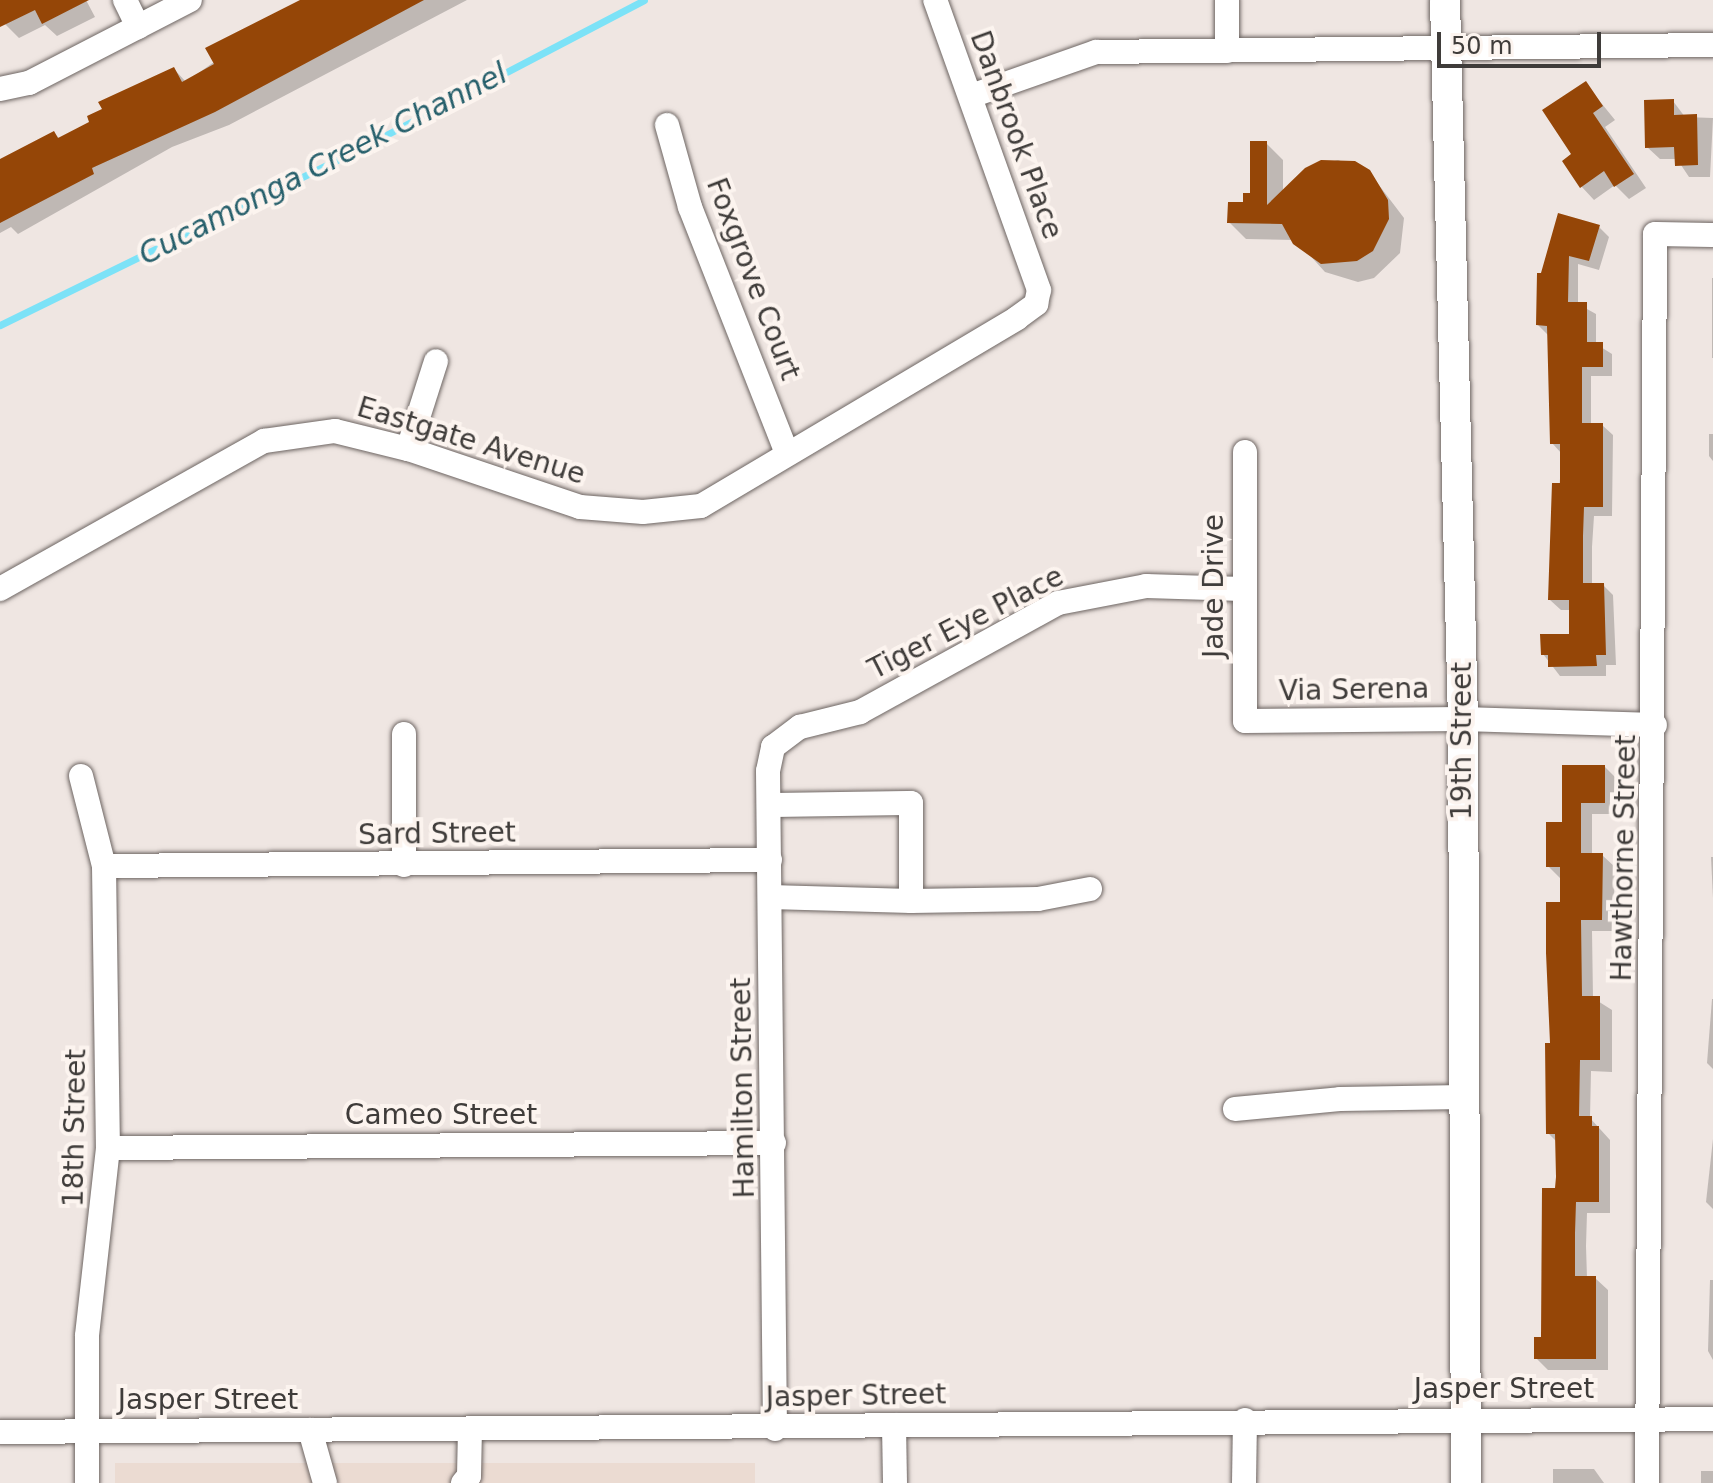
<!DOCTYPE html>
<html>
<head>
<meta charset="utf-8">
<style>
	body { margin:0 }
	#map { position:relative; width:1713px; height:1483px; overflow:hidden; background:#efe6e2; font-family:"DejaVu Sans",sans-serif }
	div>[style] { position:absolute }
	.built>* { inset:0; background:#ebdbd2; transform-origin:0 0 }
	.shadow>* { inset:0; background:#0003; transform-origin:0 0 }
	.stream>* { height:7px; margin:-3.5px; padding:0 3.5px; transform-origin:3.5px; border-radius:3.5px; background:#7ce2f7 }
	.building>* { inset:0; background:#954607 }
	.roads { filter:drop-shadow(0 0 2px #6d6562) drop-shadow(0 0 2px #6d6562) }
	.minor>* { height:24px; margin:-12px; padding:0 12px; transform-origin:12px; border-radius:12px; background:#fff }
	.major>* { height:30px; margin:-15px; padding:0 15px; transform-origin:15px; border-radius:15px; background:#fff }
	span { translate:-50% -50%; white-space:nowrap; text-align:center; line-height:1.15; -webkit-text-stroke:8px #fcf4ef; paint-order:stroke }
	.street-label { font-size:28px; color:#3f3c3a }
	.water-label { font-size:30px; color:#265f6b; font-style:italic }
	.scale { position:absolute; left:1437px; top:32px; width:164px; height:36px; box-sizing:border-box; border:4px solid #3f3c3a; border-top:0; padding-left:10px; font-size:24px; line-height:28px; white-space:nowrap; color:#3f3c3a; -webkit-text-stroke:6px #fcf4ef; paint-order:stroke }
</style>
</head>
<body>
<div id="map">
	<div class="built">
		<i style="left:115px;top:1463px;width:640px;height:20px"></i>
	</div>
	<div class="shadow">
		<i style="clip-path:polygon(0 0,86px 0,95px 17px,57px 36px,45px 25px,19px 38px,5px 24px,0 26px)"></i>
		<i style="clip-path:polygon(301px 0,467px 0,229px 125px,172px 147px,18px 234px,11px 227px,0 233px,0 161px,54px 133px,60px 139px,92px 122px,174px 69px,186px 82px)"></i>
		<i style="clip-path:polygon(1585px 83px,1615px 120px,1605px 127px,1646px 188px,1629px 199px,1615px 185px,1594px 200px,1581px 186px,1574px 155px)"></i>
		<i style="clip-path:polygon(1673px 101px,1685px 117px,1713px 118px,1710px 177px,1689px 177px,1677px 159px,1660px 159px,1647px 147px)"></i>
		<i style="clip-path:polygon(1266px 143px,1283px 160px,1283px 192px,1306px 169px,1338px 160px,1369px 172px,1404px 218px,1400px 253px,1374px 278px,1358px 282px,1325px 272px,1296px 240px,1246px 239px,1229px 222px,1252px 195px)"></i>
		<i style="clip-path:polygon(1599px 227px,1609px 237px,1599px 270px,1578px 264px,1578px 304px,1596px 314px,1596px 344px,1612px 354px,1612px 376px,1591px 376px,1591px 425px,1602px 425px,1613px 435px,1612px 516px,1594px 516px,1592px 547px,1592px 585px,1603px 585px,1613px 595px,1616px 665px,1606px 665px,1606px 676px,1560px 676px,1543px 654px,1571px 636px,1571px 610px,1561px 610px,1550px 600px,1562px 454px,1552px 443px,1549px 336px,1538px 325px,1543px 275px)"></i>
		<i style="left:1712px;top:278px;width:1px;height:80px"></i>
		<i style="clip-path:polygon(1709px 434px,1713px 434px,1713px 461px,1709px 456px)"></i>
		<i style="clip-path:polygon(1605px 767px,1617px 779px,1617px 814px,1592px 814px,1592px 855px,1602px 855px,1615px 867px,1613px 931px,1592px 931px,1593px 998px,1612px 1010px,1612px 1072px,1591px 1071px,1590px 1118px,1610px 1140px,1610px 1213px,1587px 1213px,1586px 1246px,1587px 1278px,1595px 1278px,1608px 1290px,1608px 1370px,1548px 1370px,1536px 1358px,1543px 1339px,1557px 1190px,1557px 1142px,1548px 1133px,1562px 904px,1560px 878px,1548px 866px,1564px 824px)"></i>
		<i style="clip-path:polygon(1711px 857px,1713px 857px,1713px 898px)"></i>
		<i style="clip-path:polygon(1712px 999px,1713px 999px,1713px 1069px,1707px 1063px)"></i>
		<i style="clip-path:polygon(1713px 1139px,1713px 1209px,1706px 1202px)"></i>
		<i style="clip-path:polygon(1710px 1280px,1713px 1280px,1713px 1360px,1708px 1351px)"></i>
		<i style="clip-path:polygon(1553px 1469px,1594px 1469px,1604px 1483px,1553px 1483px)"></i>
		<i style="left:1701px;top:1471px;width:12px;height:12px"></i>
	</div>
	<div class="stream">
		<i style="left:0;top:325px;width:404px;rotate:-26.1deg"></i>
		<i style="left:363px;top:147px;width:317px;rotate:-27.6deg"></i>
	</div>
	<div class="building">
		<i style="clip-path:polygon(0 0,89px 0,42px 24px,35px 10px,0 27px)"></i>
		<i style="clip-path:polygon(300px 0,424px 0,215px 112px,92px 168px,94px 174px,0 223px,0 159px,54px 131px,58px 138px,89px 122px,87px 116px,102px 109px,98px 102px,174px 67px,182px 82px,214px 64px,205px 48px)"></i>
		<i style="clip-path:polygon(1586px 81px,1603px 106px,1593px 113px,1634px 174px,1614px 187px,1604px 171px,1580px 188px,1562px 161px,1571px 154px,1542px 110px)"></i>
		<i style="clip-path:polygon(1674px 99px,1674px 115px,1697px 114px,1698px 165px,1675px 166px,1674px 147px,1645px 148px,1644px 100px)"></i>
		<i style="clip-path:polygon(1250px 141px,1267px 141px,1267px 205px,1305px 168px,1321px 160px,1355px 161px,1370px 170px,1388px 200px,1389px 219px,1373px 251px,1357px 261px,1321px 264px,1293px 244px,1282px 224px,1227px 223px,1228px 202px,1243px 202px,1243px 193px,1250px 193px)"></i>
		<i style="clip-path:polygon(1558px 213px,1600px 225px,1589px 261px,1569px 256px,1568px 302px,1587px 302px,1587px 342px,1603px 342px,1603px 367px,1582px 367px,1582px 423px,1603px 423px,1603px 507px,1584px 507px,1583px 536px,1583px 583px,1604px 583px,1606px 655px,1596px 655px,1597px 666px,1548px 667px,1548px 655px,1541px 655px,1540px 634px,1569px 634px,1569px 600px,1548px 600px,1552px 483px,1560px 483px,1560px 444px,1550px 444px,1547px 326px,1536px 325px,1537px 273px,1541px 273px)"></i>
		<i style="clip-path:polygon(1562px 765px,1605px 765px,1605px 803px,1581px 803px,1581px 853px,1603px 853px,1602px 920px,1581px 920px,1582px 996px,1600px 996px,1600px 1060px,1580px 1060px,1579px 1116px,1592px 1116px,1592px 1126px,1599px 1126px,1599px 1202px,1576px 1202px,1575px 1233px,1575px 1276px,1596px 1276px,1596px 1359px,1534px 1359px,1534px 1337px,1541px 1337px,1542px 1188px,1555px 1188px,1556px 1177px,1555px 1134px,1546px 1134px,1545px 1043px,1550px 1043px,1546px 953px,1546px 902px,1560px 902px,1560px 867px,1546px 867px,1546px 822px,1562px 822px)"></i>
	</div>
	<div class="roads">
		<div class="minor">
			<i style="left:125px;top:0;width:30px;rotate:64deg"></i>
			<i style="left:1227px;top:51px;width:51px;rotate:-90deg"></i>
			<i style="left:0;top:89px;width:30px;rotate:-12deg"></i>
			<i style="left:29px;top:83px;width:181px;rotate:-27.3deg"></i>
			<i style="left:971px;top:96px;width:133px;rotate:-19.4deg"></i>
			<i style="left:1096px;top:52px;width:617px;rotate:-0.65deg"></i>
			<i style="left:667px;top:125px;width:85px;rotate:74.3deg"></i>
			<i style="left:690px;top:207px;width:264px;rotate:68.5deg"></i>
			<i style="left:408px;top:449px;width:92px;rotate:-72.3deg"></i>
			<i style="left:1245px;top:452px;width:269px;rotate:90deg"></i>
			<i style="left:1245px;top:721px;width:218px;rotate:-0.5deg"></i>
			<i style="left:1463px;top:719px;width:192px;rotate:1.8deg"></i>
			<i style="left:0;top:589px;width:303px;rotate:-29.3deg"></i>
			<i style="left:264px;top:441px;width:72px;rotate:-8deg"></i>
			<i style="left:335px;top:431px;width:75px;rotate:13.9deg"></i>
			<i style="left:408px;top:449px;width:182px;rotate:18.6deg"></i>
			<i style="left:580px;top:507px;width:63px;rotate:4.5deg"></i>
			<i style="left:643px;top:512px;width:58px;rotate:-5.9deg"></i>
			<i style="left:701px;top:506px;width:368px;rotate:-30.7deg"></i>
			<i style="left:1017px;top:318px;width:24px;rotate:-36deg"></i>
			<i style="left:1036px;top:304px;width:14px;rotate:-78deg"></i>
			<i style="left:1039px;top:290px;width:308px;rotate:-109.7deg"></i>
			<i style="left:81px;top:776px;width:93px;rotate:75.7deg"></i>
			<i style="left:104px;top:866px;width:282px;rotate:89.2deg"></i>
			<i style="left:108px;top:1148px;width:189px;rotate:96.4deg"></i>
			<i style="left:87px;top:1336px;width:147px;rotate:90deg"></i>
			<i style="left:769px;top:805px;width:142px;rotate:-0.8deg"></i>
			<i style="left:911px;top:803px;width:98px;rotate:90deg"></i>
			<i style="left:911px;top:901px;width:141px;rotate:-178.4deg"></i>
			<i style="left:404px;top:865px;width:131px;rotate:-90deg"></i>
			<i style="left:104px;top:866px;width:666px;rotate:-0.52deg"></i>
			<i style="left:911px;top:901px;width:127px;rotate:-0.9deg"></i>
			<i style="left:1038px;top:899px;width:53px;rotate:-10.9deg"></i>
			<i style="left:1235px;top:1109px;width:105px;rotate:-5.4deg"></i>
			<i style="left:1340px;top:1099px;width:124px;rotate:-0.9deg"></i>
			<i style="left:108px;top:1148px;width:666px;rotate:-0.43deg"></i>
			<i style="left:894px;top:1425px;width:58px;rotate:89deg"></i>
			<i style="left:775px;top:1429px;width:658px;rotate:-90.61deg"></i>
			<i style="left:768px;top:771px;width:25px;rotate:-78deg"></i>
			<i style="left:773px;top:747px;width:34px;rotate:-37deg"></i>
			<i style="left:800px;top:727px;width:62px;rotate:-14deg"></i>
			<i style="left:860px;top:712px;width:226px;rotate:-28.8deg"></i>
			<i style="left:1058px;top:603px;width:90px;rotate:-10.9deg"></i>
			<i style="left:1146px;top:586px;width:97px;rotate:1.8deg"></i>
			<i style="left:310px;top:1430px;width:55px;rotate:74.2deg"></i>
			<i style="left:0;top:1432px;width:1713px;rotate:-0.43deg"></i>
			<i style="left:463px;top:1483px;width:9px;rotate:-49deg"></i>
			<i style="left:469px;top:1476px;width:46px;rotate:-88.8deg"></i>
			<i style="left:1244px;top:1483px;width:63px;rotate:-89.1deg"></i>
			<i style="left:1647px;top:1483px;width:1249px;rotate:-89.63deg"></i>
			<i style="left:1655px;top:234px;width:58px;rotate:1deg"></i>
		</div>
		<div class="major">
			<i style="left:1445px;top:0;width:719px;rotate:88.57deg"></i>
			<i style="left:1463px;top:719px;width:764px;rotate:89.78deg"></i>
		</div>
	</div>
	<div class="street-label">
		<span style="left:1016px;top:135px;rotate:70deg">Danbrook Place</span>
		<span style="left:753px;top:279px;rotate:69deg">Foxgrove Court</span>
		<span style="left:471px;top:441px;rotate:17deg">Eastgate Avenue</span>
		<span style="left:1214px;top:586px;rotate:-90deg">Jade Drive</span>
		<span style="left:966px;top:623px;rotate:-27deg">Tiger Eye Place</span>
		<span style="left:1354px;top:690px;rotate:-1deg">Via Serena</span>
		<span style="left:1462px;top:741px;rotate:-90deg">19th Street</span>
		<span style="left:437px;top:834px;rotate:-1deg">Sard Street</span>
		<span style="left:1624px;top:858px;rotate:-89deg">Hawthorne Street</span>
		<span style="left:743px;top:1088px;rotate:-91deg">Hamilton Street</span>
		<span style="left:441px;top:1115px">Cameo Street</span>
		<span style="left:75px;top:1128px;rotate:-89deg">18th Street</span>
		<span style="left:1504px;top:1389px">Jasper Street</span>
		<span style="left:856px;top:1396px;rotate:-1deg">Jasper Street</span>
		<span style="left:208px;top:1400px">Jasper Street</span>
	</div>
	<div class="water-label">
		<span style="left:323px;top:164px;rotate:-27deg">Cucamonga Creek Channel</span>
	</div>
	<div class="scale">50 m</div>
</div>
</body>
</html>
